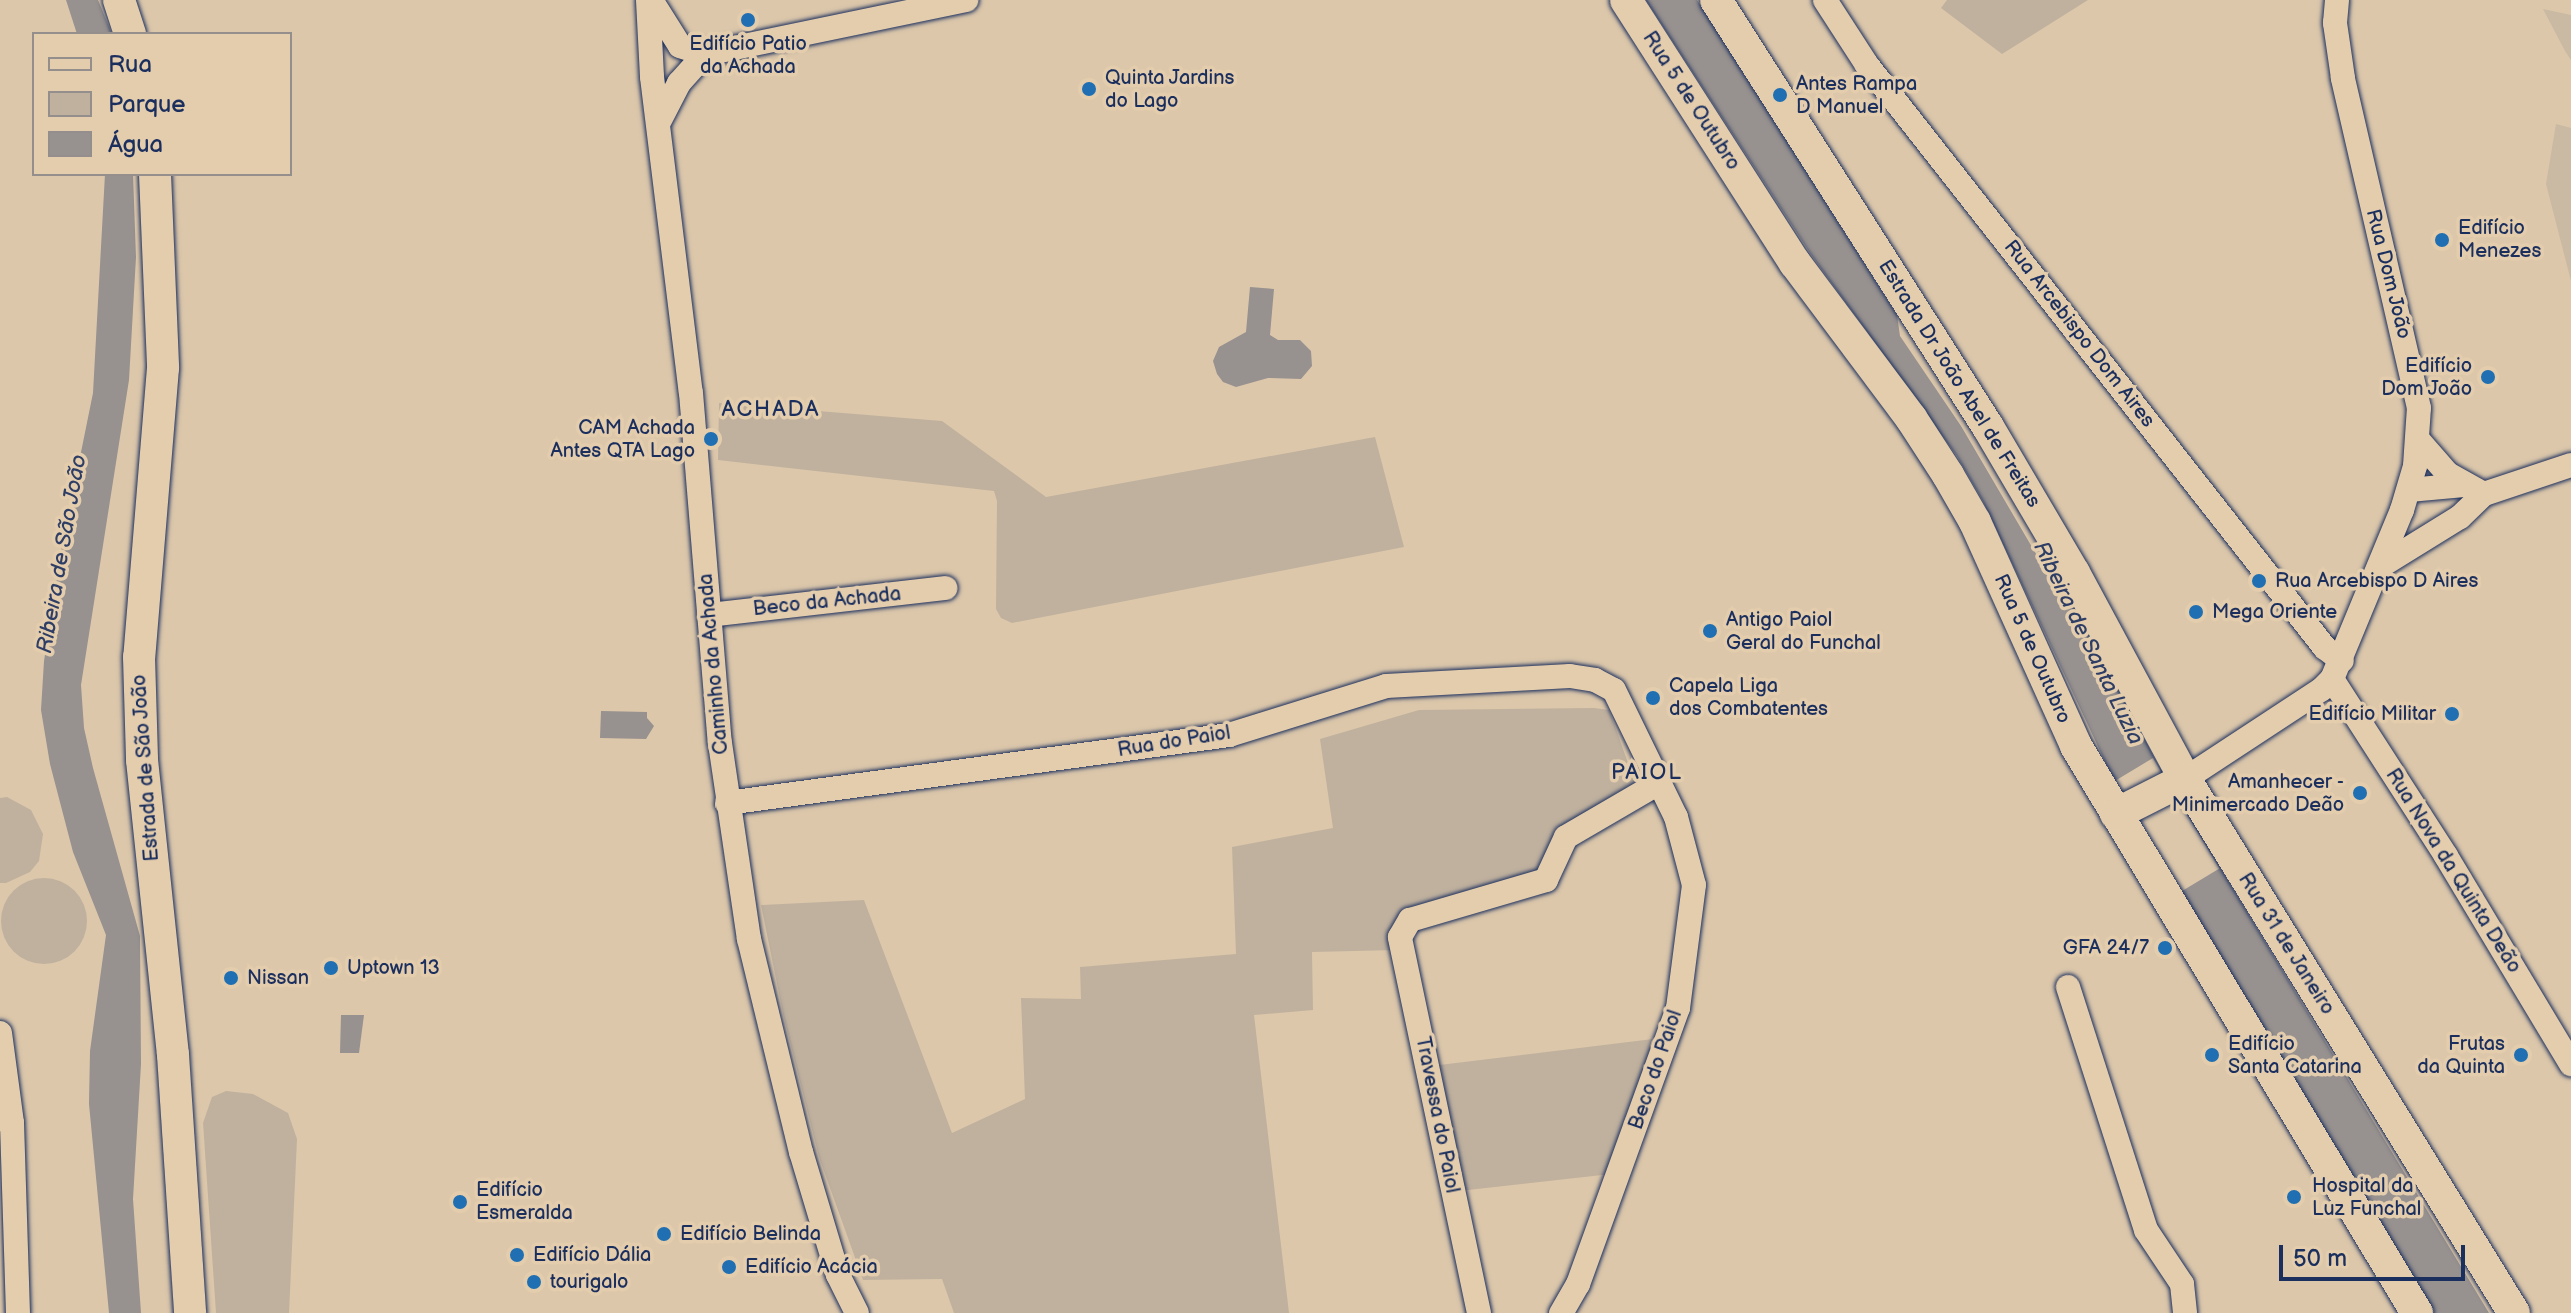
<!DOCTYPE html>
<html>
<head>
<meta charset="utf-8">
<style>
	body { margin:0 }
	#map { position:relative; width:2571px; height:1313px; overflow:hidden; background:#dcc7aa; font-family:"Balsamiq Sans",sans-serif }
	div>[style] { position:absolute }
	.built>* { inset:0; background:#cab9a3 }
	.green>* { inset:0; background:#c0b19e }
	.round { border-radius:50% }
	.water>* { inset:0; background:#97918f }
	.pier>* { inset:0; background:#dcc7aa; transform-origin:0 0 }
	.roads { filter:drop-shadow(0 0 2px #1b2f5e) drop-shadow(0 0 2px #1b2f5e) }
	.minor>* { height:24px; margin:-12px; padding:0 12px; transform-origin:12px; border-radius:12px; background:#e4cdad }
	.major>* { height:32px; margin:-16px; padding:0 16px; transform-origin:16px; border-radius:16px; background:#e4cdad }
	.dots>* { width:22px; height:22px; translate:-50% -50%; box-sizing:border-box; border:4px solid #e4cdad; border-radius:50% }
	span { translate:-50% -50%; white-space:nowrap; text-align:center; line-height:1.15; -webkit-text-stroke:7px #e4cdad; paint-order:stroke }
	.poi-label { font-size:20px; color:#1b2f5e }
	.left { translate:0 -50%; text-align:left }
	.right { translate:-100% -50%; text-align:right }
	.street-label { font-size:20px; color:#1b2f5e }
	.neighbourhood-label { font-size:22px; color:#1b2f5e; letter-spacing:2px }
	.water-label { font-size:22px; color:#2e3e65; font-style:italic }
	.legend { position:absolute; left:32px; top:32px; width:260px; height:144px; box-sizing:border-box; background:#e4cdad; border:2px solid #948e8d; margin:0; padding:10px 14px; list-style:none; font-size:24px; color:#1b2f5e }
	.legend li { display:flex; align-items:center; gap:16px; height:40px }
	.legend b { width:40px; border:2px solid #948e8d }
	.scale { position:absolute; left:2279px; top:1245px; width:186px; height:36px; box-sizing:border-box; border:4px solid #1b2f5e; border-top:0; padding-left:10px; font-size:24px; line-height:28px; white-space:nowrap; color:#1b2f5e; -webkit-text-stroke:6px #e4cdad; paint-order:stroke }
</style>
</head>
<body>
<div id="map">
	<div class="built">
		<i style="clip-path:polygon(2543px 9px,2571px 15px,2571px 60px,2565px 51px)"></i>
		<i style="clip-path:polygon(2556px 124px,2571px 128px,2571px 281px,2546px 184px)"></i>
	</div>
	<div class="green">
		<i style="clip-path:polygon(1947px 0,2088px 0,2002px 54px,1941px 8px)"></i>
		<i style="clip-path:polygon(719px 403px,942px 421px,1046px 497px,1375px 437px,1404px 547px,1012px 623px,1001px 618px,996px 609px,997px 501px,994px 491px,718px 460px)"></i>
		<i style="clip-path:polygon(1594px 708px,1609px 710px,1637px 788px,1537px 873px,1402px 915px,1397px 950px,1312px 952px,1313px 1010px,1254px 1015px,1289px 1313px,954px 1313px,942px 1279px,863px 1280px,819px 1157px,784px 1018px,761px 905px,864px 900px,952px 1133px,1025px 1099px,1021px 998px,1081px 999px,1080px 967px,1236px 954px,1232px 847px,1333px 828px,1320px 739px,1419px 710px)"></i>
		<i style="clip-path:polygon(7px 797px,31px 810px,43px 834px,39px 861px,30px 872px,6px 883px,0 883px,0 798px)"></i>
		<i class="round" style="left:1px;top:878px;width:86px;height:86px"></i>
		<i style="clip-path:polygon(1653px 1039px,1611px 1174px,1459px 1191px,1431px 1066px)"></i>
		<i style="clip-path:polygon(226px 1091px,253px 1094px,288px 1113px,297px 1139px,289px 1313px,216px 1313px,203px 1123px,212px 1097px)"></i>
	</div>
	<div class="water">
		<i style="clip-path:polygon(66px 0,98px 0,112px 34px,77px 34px)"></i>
		<i style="clip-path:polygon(1646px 0,1697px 0,1897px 315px,1900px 336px,1961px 426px,2059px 593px,2075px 606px,2157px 763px,2489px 1313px,2433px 1313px,2117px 787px,1983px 501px,1957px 456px,1810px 253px)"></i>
		<i style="clip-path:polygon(105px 174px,133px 174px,136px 257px,129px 380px,81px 685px,84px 728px,93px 768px,140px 936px,141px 1064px,133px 1199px,141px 1313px,109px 1313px,89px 1104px,90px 1051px,106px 935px,73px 852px,50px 764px,41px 710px,44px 661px,62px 546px,93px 393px)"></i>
		<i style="clip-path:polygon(1250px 287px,1274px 289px,1270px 335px,1278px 340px,1300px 340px,1311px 351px,1312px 366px,1301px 379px,1268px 378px,1236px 387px,1223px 382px,1217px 374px,1213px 361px,1219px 347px,1246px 332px)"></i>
		<i style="clip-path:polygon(601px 711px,647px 712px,647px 718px,654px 726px,646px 739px,600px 738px)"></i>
		<i style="clip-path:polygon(341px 1015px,364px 1015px,359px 1053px,340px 1053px)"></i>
	</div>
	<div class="pier">
		<i style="left:2153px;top:758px;width:129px;height:46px;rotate:59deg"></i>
	</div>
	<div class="roads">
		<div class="minor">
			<i style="left:648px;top:0;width:77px;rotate:87deg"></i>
			<i style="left:652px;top:77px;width:318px;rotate:83deg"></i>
			<i style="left:691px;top:393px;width:351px;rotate:85.3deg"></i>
			<i style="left:720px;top:743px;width:198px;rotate:81.6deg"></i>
			<i style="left:749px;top:939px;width:219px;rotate:76.3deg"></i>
			<i style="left:801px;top:1152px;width:128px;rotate:73.3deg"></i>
			<i style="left:838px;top:1275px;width:42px;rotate:63.4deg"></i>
			<i style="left:651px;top:0;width:54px;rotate:57.8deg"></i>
			<i style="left:680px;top:46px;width:26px;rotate:18deg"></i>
			<i style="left:705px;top:54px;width:267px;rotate:-11.7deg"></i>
			<i style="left:1825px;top:0;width:77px;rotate:57.1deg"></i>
			<i style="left:1867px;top:65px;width:741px;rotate:51.85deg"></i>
			<i style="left:2325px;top:648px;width:21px;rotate:37deg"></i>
			<i style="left:660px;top:120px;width:42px;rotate:-62.8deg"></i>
			<i style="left:679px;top:83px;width:39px;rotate:-48deg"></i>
			<i style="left:2419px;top:441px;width:44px;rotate:48.7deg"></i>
			<i style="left:2448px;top:474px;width:41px;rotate:29.1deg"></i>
			<i style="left:2409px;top:490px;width:55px;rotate:-5.2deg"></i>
			<i style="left:2379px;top:567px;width:95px;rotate:-31.7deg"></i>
			<i style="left:2460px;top:517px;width:33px;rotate:-44deg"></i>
			<i style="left:2484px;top:494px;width:92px;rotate:-18.4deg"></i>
			<i style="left:709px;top:615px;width:238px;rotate:-6.5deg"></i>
			<i style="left:2332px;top:679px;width:211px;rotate:57.2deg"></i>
			<i style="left:2446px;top:856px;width:243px;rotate:59deg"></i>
			<i style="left:2185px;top:779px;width:164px;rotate:-33.3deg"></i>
			<i style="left:2322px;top:689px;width:14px;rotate:-45deg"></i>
			<i style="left:2332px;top:679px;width:183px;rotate:-67.5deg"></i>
			<i style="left:2402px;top:510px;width:46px;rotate:-73.5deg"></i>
			<i style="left:2415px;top:466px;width:58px;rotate:-86.1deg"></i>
			<i style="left:2419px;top:408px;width:339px;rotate:-103deg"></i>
			<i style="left:2343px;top:78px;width:56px;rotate:-98.3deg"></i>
			<i style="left:2335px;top:23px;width:23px;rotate:-85deg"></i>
			<i style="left:727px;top:803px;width:507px;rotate:-7.71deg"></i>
			<i style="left:1229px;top:735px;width:164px;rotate:-17.3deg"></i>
			<i style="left:1386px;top:686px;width:184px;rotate:-3.1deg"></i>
			<i style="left:1570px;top:676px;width:25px;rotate:9deg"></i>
			<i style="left:1595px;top:680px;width:21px;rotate:28deg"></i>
			<i style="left:1614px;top:690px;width:141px;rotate:64deg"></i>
			<i style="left:1676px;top:817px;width:70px;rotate:75.2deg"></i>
			<i style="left:1694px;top:885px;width:124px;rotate:97.4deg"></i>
			<i style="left:1678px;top:1008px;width:294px;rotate:109.9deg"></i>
			<i style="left:1578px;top:1284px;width:34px;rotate:120deg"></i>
			<i style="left:2068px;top:987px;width:255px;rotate:72.2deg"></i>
			<i style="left:2146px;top:1230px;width:65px;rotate:56.3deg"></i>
			<i style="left:2182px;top:1284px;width:29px;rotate:84deg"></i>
			<i style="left:0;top:1033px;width:91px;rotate:82.4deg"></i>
			<i style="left:0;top:1118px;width:13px;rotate:23deg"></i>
			<i style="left:12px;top:1123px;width:190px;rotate:88.2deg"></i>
			<i style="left:1479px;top:1313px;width:384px;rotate:-101.9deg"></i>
			<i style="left:1400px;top:937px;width:20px;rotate:-60deg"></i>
			<i style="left:1410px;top:920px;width:142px;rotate:-16.4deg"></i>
			<i style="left:1546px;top:880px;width:47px;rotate:-65.1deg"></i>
			<i style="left:1566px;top:837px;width:105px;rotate:-30.2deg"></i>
		</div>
		<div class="major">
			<i style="left:119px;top:0;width:36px;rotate:72deg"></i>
			<i style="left:1626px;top:0;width:313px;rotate:57.3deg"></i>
			<i style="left:1795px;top:263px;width:194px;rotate:53.2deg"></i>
			<i style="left:1911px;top:418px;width:68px;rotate:57deg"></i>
			<i style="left:1948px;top:475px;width:54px;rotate:60.1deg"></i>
			<i style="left:1975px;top:522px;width:246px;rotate:65.7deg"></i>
			<i style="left:2076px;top:746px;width:662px;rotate:58.98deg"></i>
			<i style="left:1716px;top:0;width:506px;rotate:57.5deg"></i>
			<i style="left:1988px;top:427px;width:169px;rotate:59.5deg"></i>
			<i style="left:2074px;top:573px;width:234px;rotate:61.7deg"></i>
			<i style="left:2185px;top:779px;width:627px;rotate:58.36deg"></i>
			<i style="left:155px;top:174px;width:194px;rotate:87.6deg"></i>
			<i style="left:163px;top:368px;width:290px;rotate:94.7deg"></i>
			<i style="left:139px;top:657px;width:103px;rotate:88.3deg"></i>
			<i style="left:142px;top:760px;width:297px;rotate:84deg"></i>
			<i style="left:173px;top:1055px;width:259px;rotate:86.2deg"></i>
			<i style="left:2116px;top:814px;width:77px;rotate:-26.9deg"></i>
		</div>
	</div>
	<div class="dots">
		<i style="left:748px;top:20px;background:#1f6fb2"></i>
		<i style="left:1089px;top:89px;background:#1f6fb2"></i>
		<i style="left:1780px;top:95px;background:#1f6fb2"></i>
		<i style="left:2442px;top:240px;background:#1f6fb2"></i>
		<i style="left:2488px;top:377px;background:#1f6fb2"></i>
		<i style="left:711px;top:439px;background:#1f6fb2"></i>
		<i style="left:2259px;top:581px;background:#1f6fb2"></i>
		<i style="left:2196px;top:612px;background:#1f6fb2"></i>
		<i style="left:1710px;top:631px;background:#1f6fb2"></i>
		<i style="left:1653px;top:698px;background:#1f6fb2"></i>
		<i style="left:2452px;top:714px;background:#1f6fb2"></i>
		<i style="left:2360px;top:793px;background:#1f6fb2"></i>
		<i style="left:2165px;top:948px;background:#1f6fb2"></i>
		<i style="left:331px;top:968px;background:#1f6fb2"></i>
		<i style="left:231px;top:978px;background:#1f6fb2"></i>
		<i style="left:2212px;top:1055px;background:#1f6fb2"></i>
		<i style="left:2521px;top:1055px;background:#1f6fb2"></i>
		<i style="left:2294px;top:1197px;background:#1f6fb2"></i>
		<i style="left:460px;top:1202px;background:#1f6fb2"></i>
		<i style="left:664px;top:1234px;background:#1f6fb2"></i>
		<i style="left:517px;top:1255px;background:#1f6fb2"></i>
		<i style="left:729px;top:1267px;background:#1f6fb2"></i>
		<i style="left:534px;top:1282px;background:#1f6fb2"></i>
	</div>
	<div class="poi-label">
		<span style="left:748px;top:56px">Edifício Patio<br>da Achada</span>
		<span class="left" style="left:1105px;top:90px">Quinta Jardins<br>do Lago</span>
		<span class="left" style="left:1796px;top:96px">Antes Rampa<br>D Manuel</span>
		<span class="left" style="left:2458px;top:240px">Edifício<br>Menezes</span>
		<span class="right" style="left:2472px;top:378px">Edifício<br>Dom João</span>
		<span class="right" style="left:695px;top:440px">CAM Achada<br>Antes QTA Lago</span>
		<span class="left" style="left:2275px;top:581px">Rua Arcebispo D Aires</span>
		<span class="left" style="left:2212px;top:612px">Mega Oriente</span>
		<span class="left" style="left:1726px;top:632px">Antigo Paiol<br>Geral do Funchal</span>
		<span class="left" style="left:1669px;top:698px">Capela Liga<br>dos Combatentes</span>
		<span class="right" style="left:2436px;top:714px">Edifício Militar</span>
		<span class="right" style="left:2344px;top:794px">Amanhecer -<br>Minimercado Deão</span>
		<span class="right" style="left:2149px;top:948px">GFA 24/7</span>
		<span class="left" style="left:347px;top:968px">Uptown 13</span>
		<span class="left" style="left:247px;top:978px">Nissan</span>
		<span class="left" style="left:2228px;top:1056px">Edifício<br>Santa Catarina</span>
		<span class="right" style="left:2505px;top:1056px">Frutas<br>da Quinta</span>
		<span class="left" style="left:2312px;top:1198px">Hospital da<br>Luz Funchal</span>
		<span class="left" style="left:476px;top:1202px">Edifício<br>Esmeralda</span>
		<span class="left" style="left:680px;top:1234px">Edifício Belinda</span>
		<span class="left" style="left:533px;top:1255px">Edifício Dália</span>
		<span class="left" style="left:745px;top:1267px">Edifício Acácia</span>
		<span class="left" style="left:550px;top:1282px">tourigalo</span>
	</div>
	<div class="street-label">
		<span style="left:1691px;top:101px;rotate:57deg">Rua 5 de Outubro</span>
		<span style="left:2388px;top:274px;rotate:76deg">Rua Dom João</span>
		<span style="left:2079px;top:334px;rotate:52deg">Rua Arcebispo Dom Aires</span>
		<span style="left:1959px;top:384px;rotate:58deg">Estrada Dr João Abel de Freitas</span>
		<span style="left:827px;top:602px;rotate:-6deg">Beco da Achada</span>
		<span style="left:2032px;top:649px;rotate:66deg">Rua 5 de Outubro</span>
		<span style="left:714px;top:664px;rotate:-95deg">Caminho da Achada</span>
		<span style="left:1174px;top:742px;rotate:-9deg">Rua do Paiol</span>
		<span style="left:146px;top:768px;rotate:-94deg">Estrada de São João</span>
		<span style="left:2453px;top:871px;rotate:58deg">Rua Nova da Quinta Deão</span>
		<span style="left:2286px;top:944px;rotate:58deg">Rua 31 de Janeiro</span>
		<span style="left:1656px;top:1070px;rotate:-71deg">Beco do Paiol</span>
		<span style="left:1437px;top:1115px;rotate:79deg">Travessa do Paiol</span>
	</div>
	<div class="neighbourhood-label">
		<span style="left:771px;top:410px">ACHADA</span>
		<span style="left:1647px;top:773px">PAIOL</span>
	</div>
	<div class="water-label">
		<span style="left:62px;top:554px;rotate:-80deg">Ribeira de São João</span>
		<span style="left:2088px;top:643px;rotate:64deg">Ribeira de Santa Luzia</span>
	</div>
	<ul class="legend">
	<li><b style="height:10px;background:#e4cdad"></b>Rua</li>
	<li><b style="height:22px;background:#c0b19e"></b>Parque</li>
	<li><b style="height:22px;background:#97918f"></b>Água</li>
	</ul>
	<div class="scale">50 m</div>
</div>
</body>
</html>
